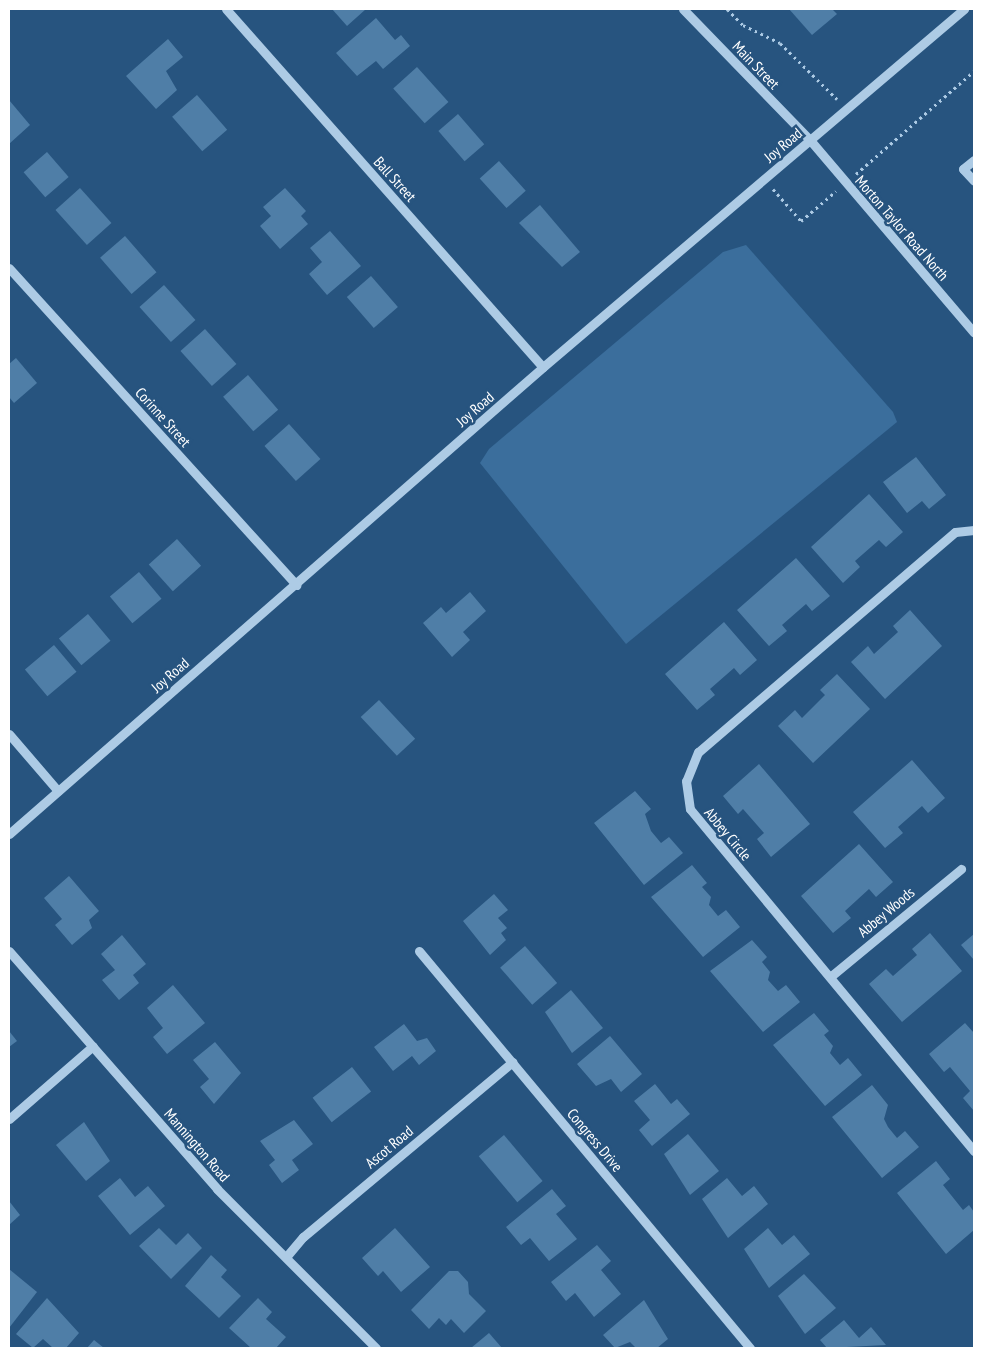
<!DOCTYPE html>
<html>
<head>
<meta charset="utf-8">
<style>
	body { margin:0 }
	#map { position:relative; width:983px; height:1357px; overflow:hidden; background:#27547f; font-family:"PT Sans Narrow",sans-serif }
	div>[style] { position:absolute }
	.green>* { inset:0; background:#3b6e9c }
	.building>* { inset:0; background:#4f7ea7; transform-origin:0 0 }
	.path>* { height:3px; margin-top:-1.5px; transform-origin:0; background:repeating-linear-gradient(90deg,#adcbe5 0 2.5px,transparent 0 6.5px) }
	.minor>* { height:9px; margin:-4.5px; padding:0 4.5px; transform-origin:4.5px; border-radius:4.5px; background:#adcbe5 }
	span { translate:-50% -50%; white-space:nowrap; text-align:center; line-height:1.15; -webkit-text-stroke:5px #27547f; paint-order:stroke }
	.street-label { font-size:15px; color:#fff }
	.frame { position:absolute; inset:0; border:10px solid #fff; pointer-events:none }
</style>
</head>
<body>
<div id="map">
	<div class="green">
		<i style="clip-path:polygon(746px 245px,893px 412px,897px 422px,626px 644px,480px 463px,489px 449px,723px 252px)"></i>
	</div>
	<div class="building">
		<i style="clip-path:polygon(332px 9px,366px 9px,347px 26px)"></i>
		<i style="clip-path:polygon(789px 9px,832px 9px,837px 14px,812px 35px)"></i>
		<i style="clip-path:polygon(376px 18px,395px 40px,401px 35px,410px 46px,383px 69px,376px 61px,357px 76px,336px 53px)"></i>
		<i style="clip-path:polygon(168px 39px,183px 57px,166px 71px,177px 90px,156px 109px,126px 76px)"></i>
		<i style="left:417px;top:67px;width:47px;height:32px;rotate:48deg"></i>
		<i style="left:197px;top:95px;width:46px;height:33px;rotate:49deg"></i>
		<i style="clip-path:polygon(9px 100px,30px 125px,9px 144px)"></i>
		<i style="left:458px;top:114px;width:40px;height:26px;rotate:49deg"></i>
		<i style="left:47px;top:152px;width:33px;height:31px;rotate:49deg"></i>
		<i style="left:499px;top:161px;width:40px;height:26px;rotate:48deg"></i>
		<i style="left:80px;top:188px;width:47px;height:33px;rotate:48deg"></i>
		<i style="clip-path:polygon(285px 188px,306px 211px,301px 216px,308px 224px,280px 249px,260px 226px,271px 216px,263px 207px)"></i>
		<i style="clip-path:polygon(540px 205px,580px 252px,562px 267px,519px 223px)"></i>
		<i style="clip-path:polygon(330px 231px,361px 266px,327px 295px,309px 274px,322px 262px,310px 248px)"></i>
		<i style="left:125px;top:236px;width:48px;height:33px;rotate:49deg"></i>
		<i style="left:371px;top:276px;width:41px;height:32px;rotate:49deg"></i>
		<i style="left:164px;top:285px;width:47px;height:33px;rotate:48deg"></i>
		<i style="left:205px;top:329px;width:47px;height:33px;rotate:48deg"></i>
		<i style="clip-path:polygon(16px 358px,37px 383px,14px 403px,9px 397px,9px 364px)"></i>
		<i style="left:248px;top:375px;width:46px;height:33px;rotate:49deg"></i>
		<i style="left:289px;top:424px;width:47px;height:33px;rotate:48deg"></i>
		<i style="clip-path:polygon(916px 457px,946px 495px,929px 509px,922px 501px,907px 513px,883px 482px)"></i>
		<i style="clip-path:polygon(869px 494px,903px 532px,886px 547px,879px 540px,855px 561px,860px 567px,843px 583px,811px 547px)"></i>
		<i style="left:177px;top:539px;width:36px;height:38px;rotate:48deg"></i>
		<i style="clip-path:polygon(796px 558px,830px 596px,812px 611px,806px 604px,782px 625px,787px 631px,769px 646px,737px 610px)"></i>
		<i style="left:139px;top:572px;width:35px;height:38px;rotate:50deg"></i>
		<i style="clip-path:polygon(470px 592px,486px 611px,463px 632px,470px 640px,452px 657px,423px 623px,441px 607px,446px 613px)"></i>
		<i style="clip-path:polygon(910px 610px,942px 646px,885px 699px,851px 662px,868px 646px,874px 654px,898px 632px,893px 626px)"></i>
		<i style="left:88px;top:614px;width:35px;height:38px;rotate:50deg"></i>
		<i style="clip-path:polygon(724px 622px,757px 660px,740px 675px,734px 668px,710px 689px,715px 695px,697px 710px,665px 674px)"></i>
		<i style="left:54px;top:645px;width:35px;height:38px;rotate:50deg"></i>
		<i style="clip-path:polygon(837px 674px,870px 709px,813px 763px,778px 726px,795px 710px,802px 718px,825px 695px,820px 690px)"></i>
		<i style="left:379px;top:700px;width:53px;height:25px;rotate:47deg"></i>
		<i style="clip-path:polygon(912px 760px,945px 798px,928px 813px,922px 806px,898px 827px,903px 833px,885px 848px,853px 812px)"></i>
		<i style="clip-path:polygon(759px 764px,810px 824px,771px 857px,757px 839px,764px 833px,743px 809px,738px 814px,723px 796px)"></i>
		<i style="clip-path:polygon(635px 791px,651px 809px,645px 814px,651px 831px,661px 843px,669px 837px,683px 853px,644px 885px,594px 823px)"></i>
		<i style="clip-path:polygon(859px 844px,893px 882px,876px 897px,869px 889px,845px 911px,851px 918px,833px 933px,801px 896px)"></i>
		<i style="clip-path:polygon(692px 865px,707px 883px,702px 887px,711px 897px,709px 905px,718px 916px,726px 910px,740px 927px,703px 957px,651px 897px)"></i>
		<i style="clip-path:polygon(69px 876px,99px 911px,89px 920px,92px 928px,72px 945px,55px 925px,62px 919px,44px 898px)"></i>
		<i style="clip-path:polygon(494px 894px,508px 910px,498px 918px,507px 928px,501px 933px,506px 940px,490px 955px,463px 921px)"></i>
		<i style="clip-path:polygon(930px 933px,962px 971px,902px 1022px,869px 984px,886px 969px,893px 976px,917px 955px,912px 949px)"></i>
		<i style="clip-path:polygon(974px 934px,974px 960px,961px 945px)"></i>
		<i style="clip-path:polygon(122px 935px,146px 964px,133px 975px,139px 983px,119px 1000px,102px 980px,115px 970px,101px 954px)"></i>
		<i style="clip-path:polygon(752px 940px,767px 957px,762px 962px,770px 972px,768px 980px,778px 991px,786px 985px,800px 1002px,763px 1032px,710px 971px)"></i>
		<i style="left:525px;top:946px;width:49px;height:33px;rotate:49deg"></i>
		<i style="clip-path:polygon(173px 985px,205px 1023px,167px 1054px,153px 1037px,163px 1028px,147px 1008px)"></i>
		<i style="clip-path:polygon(571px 990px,603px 1028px,572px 1053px,545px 1012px)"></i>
		<i style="clip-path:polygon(814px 1013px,829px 1031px,824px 1035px,833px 1046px,830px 1053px,840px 1065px,848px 1058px,862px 1075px,825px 1106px,773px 1045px)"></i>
		<i style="clip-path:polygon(965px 1023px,974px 1033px,974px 1111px,963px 1098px,970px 1091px,950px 1067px,944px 1072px,929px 1054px)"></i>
		<i style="clip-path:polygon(404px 1024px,417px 1041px,427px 1038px,436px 1051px,419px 1065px,412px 1056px,393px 1071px,374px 1047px)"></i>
		<i style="clip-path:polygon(9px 1031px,17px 1041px,9px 1047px)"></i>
		<i style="clip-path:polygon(610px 1036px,642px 1074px,621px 1092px,611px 1079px,596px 1086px,577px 1064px)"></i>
		<i style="clip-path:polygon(215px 1042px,241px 1073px,214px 1104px,200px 1087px,209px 1079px,193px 1060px)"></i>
		<i style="left:352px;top:1067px;width:31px;height:50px;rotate:52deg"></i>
		<i style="clip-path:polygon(655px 1084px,671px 1104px,677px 1099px,690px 1114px,652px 1146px,639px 1130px,650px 1120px,634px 1101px)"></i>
		<i style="clip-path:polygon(872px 1085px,888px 1105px,884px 1119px,888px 1127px,897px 1138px,905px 1131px,919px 1147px,882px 1178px,832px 1117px)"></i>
		<i style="clip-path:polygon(294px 1120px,313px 1144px,292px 1160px,299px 1170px,282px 1183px,269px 1165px,275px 1160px,260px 1141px)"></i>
		<i style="clip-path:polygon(84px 1122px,110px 1161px,86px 1181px,56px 1145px)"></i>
		<i style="clip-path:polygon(688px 1134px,719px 1171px,690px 1195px,664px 1154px)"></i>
		<i style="left:504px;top:1135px;width:60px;height:33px;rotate:50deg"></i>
		<i style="clip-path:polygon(936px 1161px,950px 1179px,943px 1185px,963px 1210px,969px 1205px,974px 1212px,974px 1230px,946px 1254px,897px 1193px)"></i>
		<i style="clip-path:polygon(120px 1178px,135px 1197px,148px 1186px,165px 1206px,130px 1235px,98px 1196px)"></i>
		<i style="clip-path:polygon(727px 1178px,742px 1196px,754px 1186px,768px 1204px,728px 1238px,702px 1199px)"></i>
		<i style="clip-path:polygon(552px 1189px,566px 1206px,556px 1214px,577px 1239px,549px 1261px,530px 1238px,521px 1245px,506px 1227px)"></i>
		<i style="clip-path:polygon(9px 1201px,20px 1215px,9px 1225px)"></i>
		<i style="clip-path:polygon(159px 1228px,176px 1245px,188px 1233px,202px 1248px,171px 1279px,139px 1246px)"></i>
		<i style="clip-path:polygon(395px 1228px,430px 1267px,401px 1292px,383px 1271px,378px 1276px,362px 1258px)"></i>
		<i style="clip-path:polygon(768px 1228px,782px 1245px,794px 1235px,810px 1254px,769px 1288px,744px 1249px)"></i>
		<i style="clip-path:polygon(597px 1245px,611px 1261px,601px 1270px,621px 1294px,594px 1317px,575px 1293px,566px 1301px,551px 1282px)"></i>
		<i style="clip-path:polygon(211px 1255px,227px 1270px,221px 1277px,241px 1296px,219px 1318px,185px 1286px)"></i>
		<i style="clip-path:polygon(9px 1269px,37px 1292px,9px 1328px)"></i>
		<i style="clip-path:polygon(449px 1271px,458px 1271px,468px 1282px,469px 1294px,486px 1311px,464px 1333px,451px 1319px,446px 1325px,439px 1318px,429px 1329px,411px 1310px)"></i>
		<i style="clip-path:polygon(804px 1274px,836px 1308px,805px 1334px,778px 1296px)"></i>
		<i style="clip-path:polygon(47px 1298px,79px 1333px,66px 1348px,53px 1348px,43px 1339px,33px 1348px,16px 1334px)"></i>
		<i style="clip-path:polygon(258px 1298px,272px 1312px,266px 1319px,286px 1337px,276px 1348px,251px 1348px,229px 1328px)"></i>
		<i style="clip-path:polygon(644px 1300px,668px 1339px,657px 1348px,636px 1348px,630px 1342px,615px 1348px,603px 1335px)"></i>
		<i style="clip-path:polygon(844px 1320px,859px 1338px,871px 1327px,886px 1345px,827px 1348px,820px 1340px)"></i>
		<i style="clip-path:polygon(489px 1333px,502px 1348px,471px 1348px)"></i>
		<i style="clip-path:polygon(94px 1340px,104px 1348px,87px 1348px)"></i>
	</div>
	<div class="path">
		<i style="left:727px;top:9px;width:23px;rotate:45deg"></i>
		<i style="left:743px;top:25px;width:41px;rotate:25.9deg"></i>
		<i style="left:780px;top:43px;width:80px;rotate:44.5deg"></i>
		<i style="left:856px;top:174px;width:157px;rotate:-41.1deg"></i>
		<i style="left:773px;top:189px;width:43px;rotate:48.8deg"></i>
		<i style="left:801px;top:221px;width:46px;rotate:-40.6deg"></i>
	</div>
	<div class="minor">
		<i style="left:226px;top:9px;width:478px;rotate:48.5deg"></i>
		<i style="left:683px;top:9px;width:182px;rotate:45.9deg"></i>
		<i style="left:810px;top:140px;width:253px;rotate:49.6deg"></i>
		<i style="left:974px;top:160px;width:14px;rotate:141deg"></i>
		<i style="left:963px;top:169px;width:16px;rotate:47deg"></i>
		<i style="left:9px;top:268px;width:428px;rotate:47.8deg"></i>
		<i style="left:974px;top:530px;width:19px;rotate:174deg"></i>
		<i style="left:955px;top:532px;width:338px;rotate:139.4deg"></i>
		<i style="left:698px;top:752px;width:31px;rotate:112deg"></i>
		<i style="left:686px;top:781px;width:28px;rotate:82deg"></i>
		<i style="left:690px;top:809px;width:445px;rotate:50.3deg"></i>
		<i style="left:9px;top:734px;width:75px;rotate:49.3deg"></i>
		<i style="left:9px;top:834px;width:709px;rotate:-41.17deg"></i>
		<i style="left:543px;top:367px;width:553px;rotate:-40.38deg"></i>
		<i style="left:9px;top:951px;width:316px;rotate:48.8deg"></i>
		<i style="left:217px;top:1189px;width:225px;rotate:45deg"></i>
		<i style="left:419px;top:951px;width:517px;rotate:50.18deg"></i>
		<i style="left:830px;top:977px;width:170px;rotate:-39.5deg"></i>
		<i style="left:9px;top:1119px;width:111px;rotate:-41deg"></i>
		<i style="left:286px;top:1257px;width:26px;rotate:-50deg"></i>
		<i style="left:303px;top:1237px;width:273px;rotate:-39.9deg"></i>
	</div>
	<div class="street-label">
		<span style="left:756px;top:65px;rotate:46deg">Main Street</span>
		<span style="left:783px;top:145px;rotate:-40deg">Joy Road</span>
		<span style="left:395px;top:179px;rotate:48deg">Ball Street</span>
		<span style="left:902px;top:228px;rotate:49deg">Morton Taylor Road North</span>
		<span style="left:475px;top:409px;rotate:-41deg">Joy Road</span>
		<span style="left:163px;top:417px;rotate:48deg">Corinne Street</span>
		<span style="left:170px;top:675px;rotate:-41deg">Joy Road</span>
		<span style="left:728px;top:834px;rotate:50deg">Abbey Circle</span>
		<span style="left:886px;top:912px;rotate:-40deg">Abbey Woods</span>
		<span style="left:595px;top:1140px;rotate:50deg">Congress Drive</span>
		<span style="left:197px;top:1145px;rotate:49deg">Mannington Road</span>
		<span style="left:389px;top:1147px;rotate:-40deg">Ascot Road</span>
	</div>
	<div class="frame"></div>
</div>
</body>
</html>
